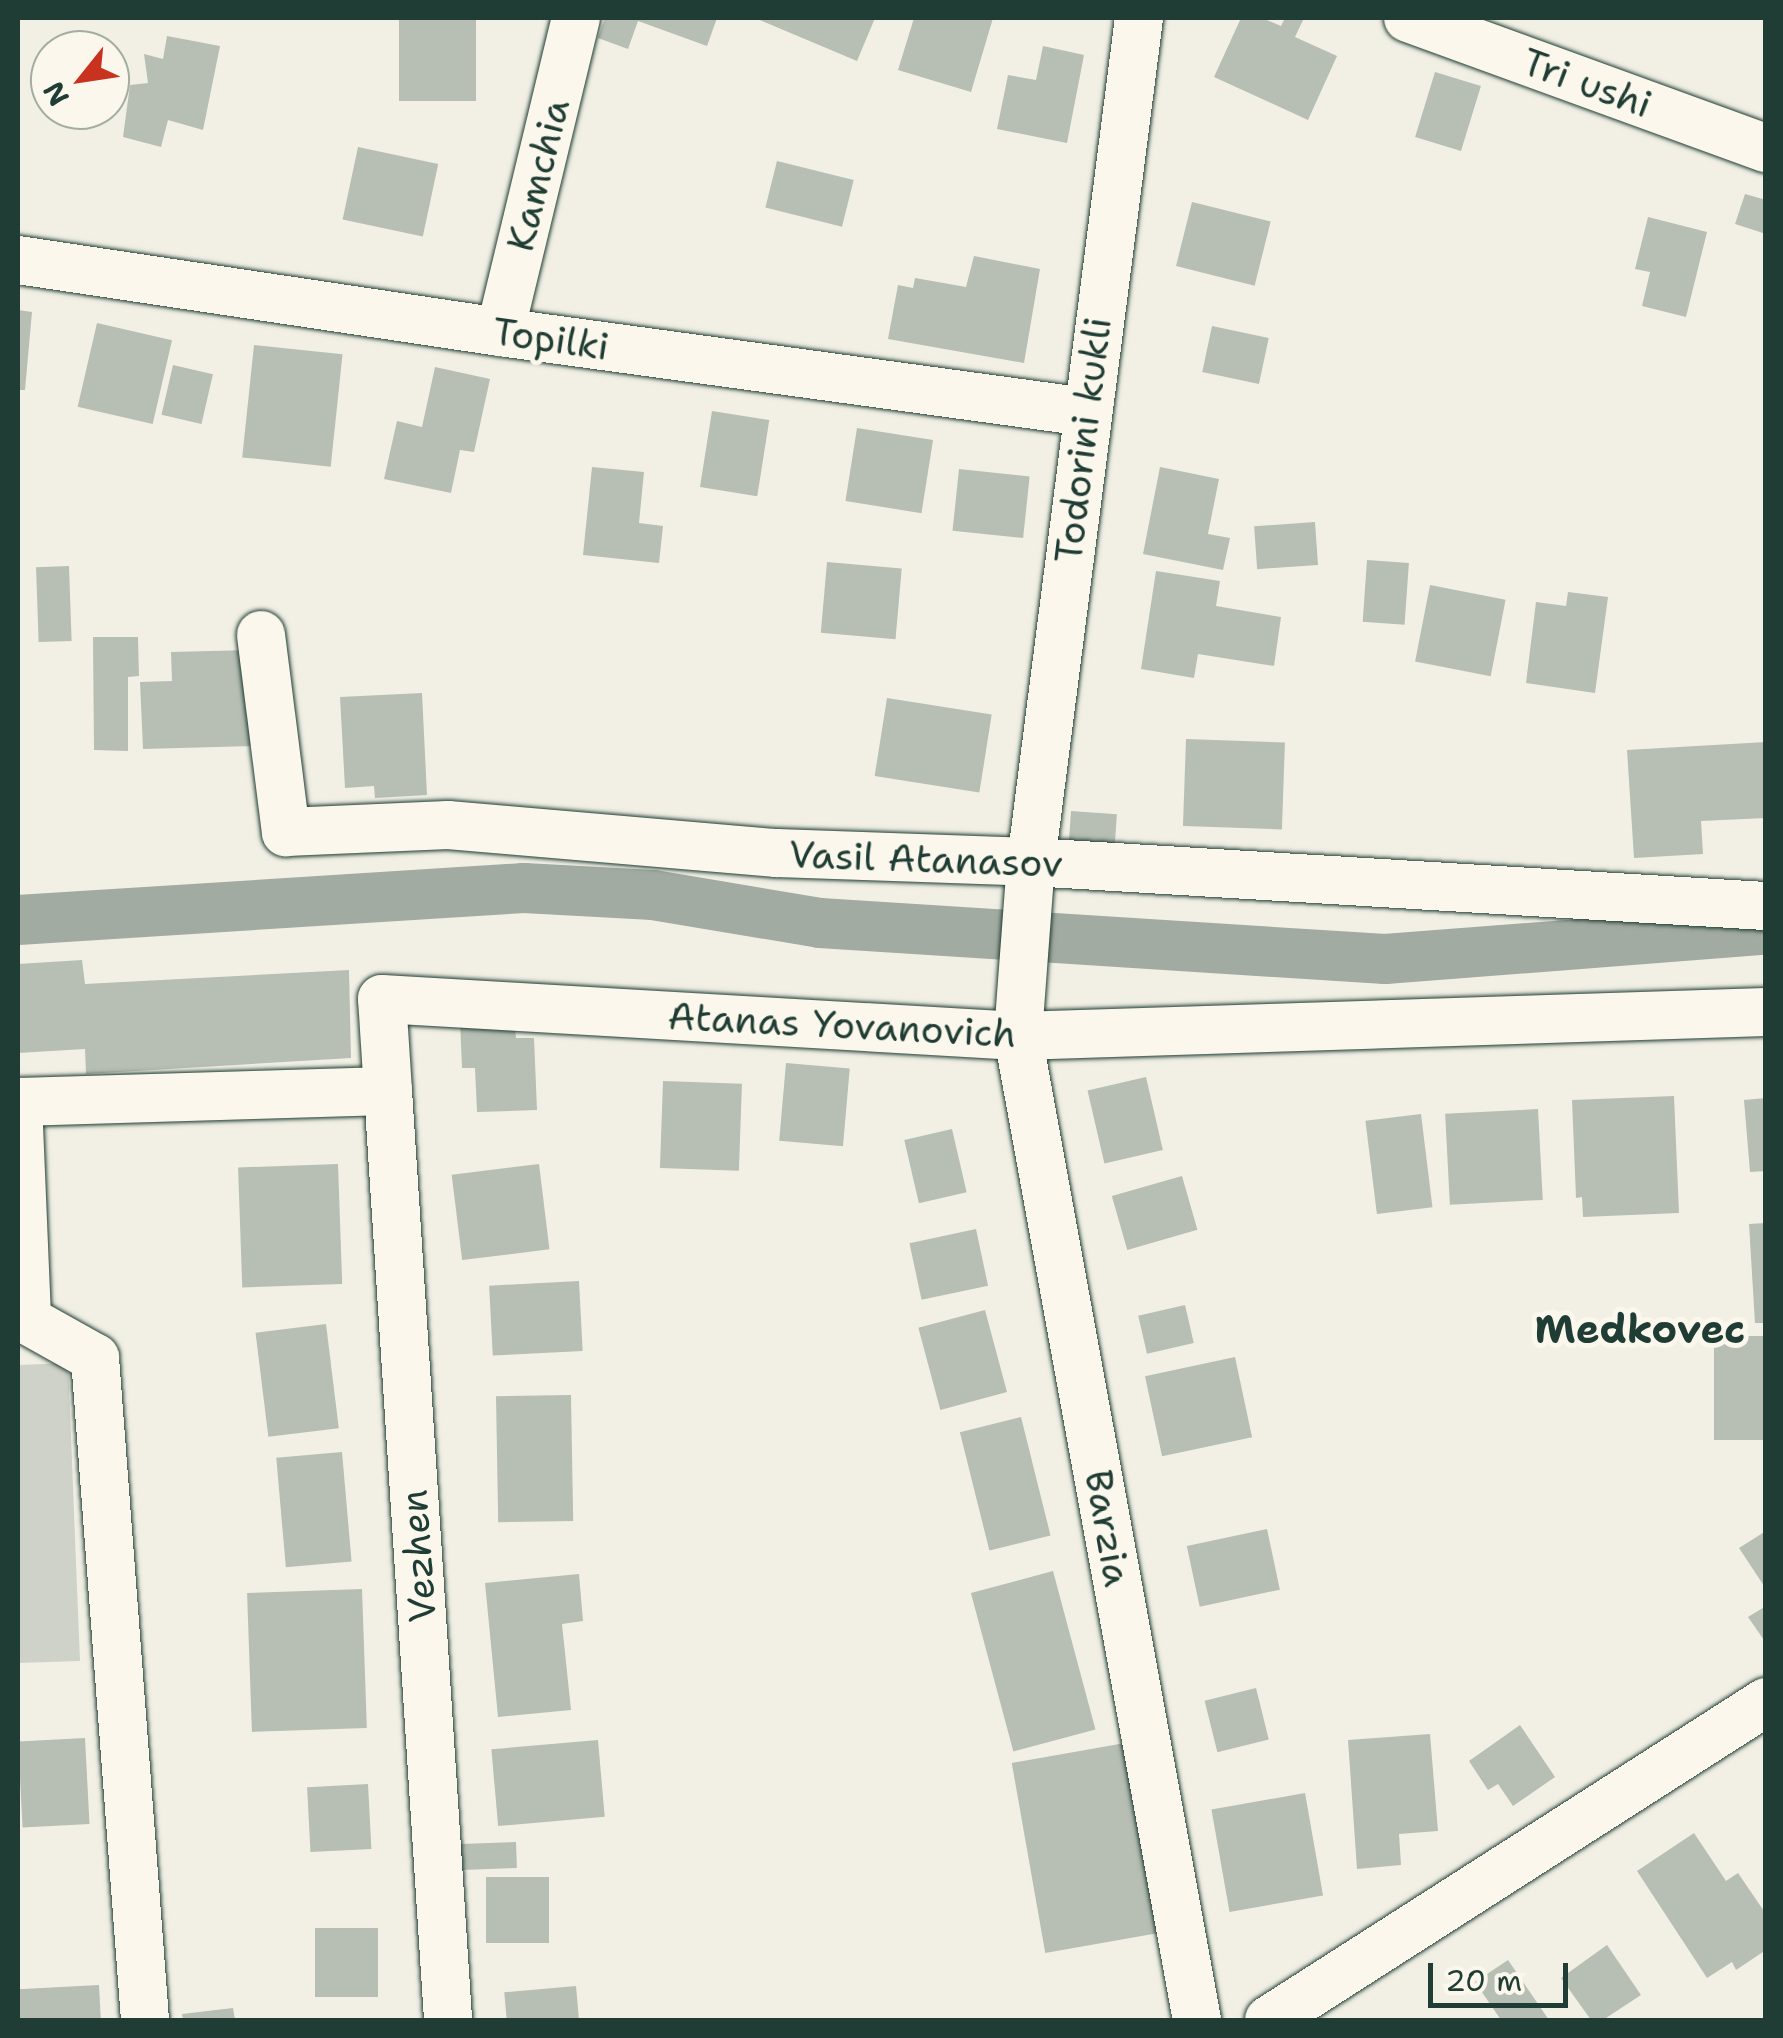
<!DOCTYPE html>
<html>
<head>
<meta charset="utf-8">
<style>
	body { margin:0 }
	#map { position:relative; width:1783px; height:2038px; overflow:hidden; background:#f2f0e5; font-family:"Shantell Sans",sans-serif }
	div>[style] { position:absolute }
	.green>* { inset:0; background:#cfd2c8 }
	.canal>* { height:50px; margin:-25px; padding:0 25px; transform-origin:25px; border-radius:25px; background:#a2aba1 }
	.building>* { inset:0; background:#b7beb3; transform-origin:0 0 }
	.roads { filter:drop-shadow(0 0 2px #1f3d34) drop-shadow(0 0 2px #1f3d34) }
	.minor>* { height:48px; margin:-24px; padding:0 24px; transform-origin:24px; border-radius:24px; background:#fbf7ec }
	span { translate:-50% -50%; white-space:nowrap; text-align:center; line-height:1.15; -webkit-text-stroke:10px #fbf7ec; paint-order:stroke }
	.street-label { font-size:38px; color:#1f3d34 }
	.neighbourhood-label { font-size:40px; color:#1f3d34; font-weight:700 }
	.frame { position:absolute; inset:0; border:20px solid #1f3d34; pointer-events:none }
	.north { position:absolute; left:30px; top:30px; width:100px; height:100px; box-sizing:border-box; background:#fbf7ec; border:2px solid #a3ada2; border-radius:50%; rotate:240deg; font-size:28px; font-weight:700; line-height:40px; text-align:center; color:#1f3d34 }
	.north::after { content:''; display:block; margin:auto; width:35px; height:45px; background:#c8321e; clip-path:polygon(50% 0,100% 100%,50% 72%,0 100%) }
	.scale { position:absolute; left:1428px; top:1963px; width:140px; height:45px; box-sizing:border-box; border:5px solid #1f3d34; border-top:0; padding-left:12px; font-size:30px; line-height:35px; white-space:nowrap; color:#1f3d34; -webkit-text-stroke:8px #fbf7ec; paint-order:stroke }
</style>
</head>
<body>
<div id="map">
	<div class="green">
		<i style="clip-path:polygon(68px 1363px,80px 1661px,18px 1663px,18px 1365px)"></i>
	</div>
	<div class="canal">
		<i style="left:18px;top:920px;width:507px;rotate:-3.62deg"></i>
		<i style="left:524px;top:888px;width:129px;rotate:3.1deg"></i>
		<i style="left:653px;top:895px;width:169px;rotate:9.5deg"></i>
		<i style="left:820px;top:923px;width:566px;rotate:3.65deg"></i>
		<i style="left:1385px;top:959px;width:382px;rotate:-4.4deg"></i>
	</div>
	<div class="building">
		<i style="left:399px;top:18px;width:77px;height:83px"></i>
		<i style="clip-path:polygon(605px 18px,717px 18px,707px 46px,638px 21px,628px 49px,598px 38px)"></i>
		<i style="clip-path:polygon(755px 18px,875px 18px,857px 61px)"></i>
		<i style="clip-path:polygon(914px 18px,993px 18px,971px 92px,898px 70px)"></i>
		<i style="clip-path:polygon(1241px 18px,1262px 18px,1281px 26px,1285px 18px,1304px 18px,1295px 37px,1337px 56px,1308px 120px,1214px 77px)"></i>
		<i style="clip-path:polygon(167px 36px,220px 46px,203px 130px,168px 120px,161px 147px,123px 137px,130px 85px,148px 83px,144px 54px,163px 59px)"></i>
		<i style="clip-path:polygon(1043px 46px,1084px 55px,1067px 143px,997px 129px,1008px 75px,1036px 80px)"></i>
		<i style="left:1435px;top:72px;width:48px;height:68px;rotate:17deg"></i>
		<i style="left:358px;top:147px;width:82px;height:74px;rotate:12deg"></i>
		<i style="left:777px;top:161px;width:79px;height:48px;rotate:14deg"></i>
		<i style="clip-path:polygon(1745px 194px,1766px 200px,1766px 234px,1735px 224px)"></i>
		<i style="left:1192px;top:202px;width:81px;height:66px;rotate:14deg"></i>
		<i style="clip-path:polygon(1648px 217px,1707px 232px,1686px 317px,1642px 306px,1650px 272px,1635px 269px)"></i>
		<i style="clip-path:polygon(974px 256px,1040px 269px,1024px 363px,888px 339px,898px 285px,913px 288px,915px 278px,966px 287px)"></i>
		<i style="clip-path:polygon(18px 310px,32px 312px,25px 390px,18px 390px)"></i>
		<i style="left:97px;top:323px;width:77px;height:86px;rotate:13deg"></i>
		<i style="left:1212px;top:326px;width:58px;height:47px;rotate:12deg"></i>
		<i style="left:254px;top:345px;width:89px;height:113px;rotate:6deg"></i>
		<i style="left:173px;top:365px;width:41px;height:51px;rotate:13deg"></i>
		<i style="clip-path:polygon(435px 367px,490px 379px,474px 452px,460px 450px,451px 493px,384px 479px,397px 421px,422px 427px)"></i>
		<i style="left:712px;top:411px;width:58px;height:77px;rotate:9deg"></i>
		<i style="left:857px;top:428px;width:77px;height:74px;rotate:9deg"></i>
		<i style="clip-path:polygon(592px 467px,644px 472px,639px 523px,663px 526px,659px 563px,583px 555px)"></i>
		<i style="clip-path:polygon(1160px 467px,1219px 479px,1208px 534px,1230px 538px,1223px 570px,1143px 554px)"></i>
		<i style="left:959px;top:469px;width:71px;height:62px;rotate:6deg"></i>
		<i style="left:1315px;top:522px;width:43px;height:61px;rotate:86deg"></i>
		<i style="left:1367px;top:560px;width:42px;height:62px;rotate:4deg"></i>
		<i style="left:827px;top:562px;width:75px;height:71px;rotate:5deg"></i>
		<i style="left:69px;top:566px;width:75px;height:33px;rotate:88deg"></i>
		<i style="clip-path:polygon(1156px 571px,1220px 581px,1216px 606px,1281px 617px,1274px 666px,1198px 654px,1194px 678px,1141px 669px)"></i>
		<i style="left:1430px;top:585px;width:77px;height:78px;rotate:11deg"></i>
		<i style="clip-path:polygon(1568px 592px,1608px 597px,1595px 693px,1526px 683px,1536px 602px,1566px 606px)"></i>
		<i style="clip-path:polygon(93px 637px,138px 637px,139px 676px,128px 677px,128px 751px,94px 750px)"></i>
		<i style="clip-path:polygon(250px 650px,253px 746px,143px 749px,140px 682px,172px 681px,171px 652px)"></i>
		<i style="clip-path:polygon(422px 693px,427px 795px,375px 798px,374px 786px,345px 788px,340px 697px)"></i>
		<i style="left:887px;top:698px;width:106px;height:79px;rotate:9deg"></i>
		<i style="left:1186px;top:739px;width:99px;height:87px;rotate:2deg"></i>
		<i style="clip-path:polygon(1766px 742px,1766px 818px,1701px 821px,1703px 854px,1634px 858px,1627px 750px)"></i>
		<i style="left:1071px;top:811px;width:46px;height:30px;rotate:4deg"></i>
		<i style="clip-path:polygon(82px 960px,85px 984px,349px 970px,351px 1058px,86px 1074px,85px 1049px,18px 1053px,18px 964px)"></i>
		<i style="clip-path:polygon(514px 1019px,516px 1038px,534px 1038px,537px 1110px,477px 1112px,475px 1068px,462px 1068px,460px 1021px)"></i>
		<i style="left:786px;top:1063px;width:64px;height:78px;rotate:5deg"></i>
		<i style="left:1146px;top:1077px;width:75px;height:60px;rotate:77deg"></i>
		<i style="left:663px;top:1081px;width:79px;height:87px;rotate:2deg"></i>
		<i style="clip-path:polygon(1674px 1096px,1679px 1213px,1583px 1217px,1582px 1197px,1576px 1198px,1572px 1100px)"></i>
		<i style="clip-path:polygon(1766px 1098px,1766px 1171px,1750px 1172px,1744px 1100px)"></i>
		<i style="left:1538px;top:1109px;width:91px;height:93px;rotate:87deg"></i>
		<i style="left:1421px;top:1114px;width:94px;height:56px;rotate:83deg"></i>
		<i style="left:952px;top:1129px;width:65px;height:49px;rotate:77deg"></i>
		<i style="left:338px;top:1164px;width:120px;height:100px;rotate:88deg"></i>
		<i style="left:539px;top:1164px;width:86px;height:88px;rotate:83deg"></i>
		<i style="left:1182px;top:1176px;width:56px;height:73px;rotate:74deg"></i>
		<i style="clip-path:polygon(1766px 1223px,1766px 1323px,1755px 1323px,1749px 1224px)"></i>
		<i style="left:976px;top:1229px;width:58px;height:68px;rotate:78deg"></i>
		<i style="left:579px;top:1281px;width:70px;height:90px;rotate:87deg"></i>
		<i style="left:1185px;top:1305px;width:39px;height:48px;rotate:77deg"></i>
		<i style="left:985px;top:1310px;width:85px;height:69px;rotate:75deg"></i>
		<i style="left:326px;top:1324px;width:105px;height:71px;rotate:83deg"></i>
		<i style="left:1766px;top:1336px;width:104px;height:52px;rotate:90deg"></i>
		<i style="left:1235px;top:1357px;width:82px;height:92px;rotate:78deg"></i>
		<i style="left:571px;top:1395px;width:126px;height:75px;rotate:89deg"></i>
		<i style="left:1021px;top:1417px;width:122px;height:63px;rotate:76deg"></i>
		<i style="left:342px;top:1452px;width:110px;height:66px;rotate:85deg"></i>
		<i style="left:1267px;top:1529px;width:62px;height:82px;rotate:78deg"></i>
		<i style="clip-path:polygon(1766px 1531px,1766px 1589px,1739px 1548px)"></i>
		<i style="left:1053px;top:1571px;width:164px;height:85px;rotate:75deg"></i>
		<i style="clip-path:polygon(579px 1574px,583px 1621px,562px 1624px,571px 1710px,498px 1717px,485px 1583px)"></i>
		<i style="left:362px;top:1589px;width:139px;height:115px;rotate:88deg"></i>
		<i style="clip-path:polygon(1766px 1606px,1766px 1643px,1748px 1617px)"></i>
		<i style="left:1256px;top:1688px;width:53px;height:53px;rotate:76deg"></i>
		<i style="clip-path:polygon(1520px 1725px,1555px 1777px,1513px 1806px,1498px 1784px,1488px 1790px,1469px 1761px)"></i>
		<i style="clip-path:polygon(1430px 1734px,1438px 1831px,1399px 1834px,1401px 1865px,1357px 1869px,1348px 1740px)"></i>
		<i style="left:85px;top:1738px;width:86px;height:67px;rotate:87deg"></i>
		<i style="left:598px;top:1740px;width:77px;height:107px;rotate:85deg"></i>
		<i style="left:1125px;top:1743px;width:193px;height:115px;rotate:80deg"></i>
		<i style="left:368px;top:1784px;width:65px;height:61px;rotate:87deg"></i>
		<i style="left:1305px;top:1793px;width:104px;height:95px;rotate:80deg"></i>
		<i style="clip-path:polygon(1694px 1833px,1726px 1881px,1738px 1873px,1766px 1914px,1766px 1950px,1736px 1970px,1732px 1962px,1707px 1978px,1637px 1871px)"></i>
		<i style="left:516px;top:1842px;width:26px;height:62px;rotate:88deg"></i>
		<i style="left:486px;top:1877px;width:63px;height:66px"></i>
		<i style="left:315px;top:1928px;width:63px;height:69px"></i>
		<i style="clip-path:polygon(1607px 1945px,1641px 1995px,1603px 2020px,1591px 2020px,1561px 1978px)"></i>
		<i style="clip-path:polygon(1508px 1960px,1549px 2020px,1501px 2020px,1475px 1982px)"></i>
		<i style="left:99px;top:1985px;width:35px;height:81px;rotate:87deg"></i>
		<i style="left:576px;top:1986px;width:34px;height:72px;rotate:85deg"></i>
		<i style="clip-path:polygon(233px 2008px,235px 2020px,183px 2020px,182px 2014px)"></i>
	</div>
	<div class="roads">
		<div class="minor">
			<i style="left:1139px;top:18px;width:851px;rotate:97.29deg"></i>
			<i style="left:1031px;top:862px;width:174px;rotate:94.3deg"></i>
			<i style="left:1018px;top:1036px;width:1000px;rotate:79.69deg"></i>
			<i style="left:1408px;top:18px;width:381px;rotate:20deg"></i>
			<i style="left:18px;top:260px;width:487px;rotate:8.5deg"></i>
			<i style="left:500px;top:332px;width:591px;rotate:7.77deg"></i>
			<i style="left:500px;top:332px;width:323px;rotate:-76.4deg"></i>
			<i style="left:261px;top:635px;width:199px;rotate:82.8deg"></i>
			<i style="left:286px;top:832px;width:162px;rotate:-2.5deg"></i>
			<i style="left:448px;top:825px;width:330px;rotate:4.9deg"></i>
			<i style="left:777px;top:853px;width:254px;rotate:2deg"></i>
			<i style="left:1031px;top:862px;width:736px;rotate:3.43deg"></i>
			<i style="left:388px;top:1091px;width:931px;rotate:86.3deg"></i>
			<i style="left:18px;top:1102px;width:370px;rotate:-1.7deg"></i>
			<i style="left:388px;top:1091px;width:92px;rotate:-93.7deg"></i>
			<i style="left:382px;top:999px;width:637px;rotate:3.33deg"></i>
			<i style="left:1018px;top:1036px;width:748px;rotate:-1.84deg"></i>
			<i style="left:18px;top:1102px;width:218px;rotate:87.6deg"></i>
			<i style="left:27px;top:1320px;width:78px;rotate:29.2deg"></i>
			<i style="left:95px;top:1358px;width:664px;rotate:85.68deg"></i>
			<i style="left:1269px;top:2020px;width:590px;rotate:-32.61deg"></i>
		</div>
	</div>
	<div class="street-label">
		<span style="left:1587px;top:83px;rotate:20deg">Tri ushi</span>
		<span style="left:538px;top:175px;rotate:-76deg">Kamchia</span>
		<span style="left:551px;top:339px;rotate:8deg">Topilki</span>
		<span style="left:1083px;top:440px;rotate:-83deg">Todorini kukli</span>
		<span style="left:926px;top:859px;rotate:2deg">Vasil Atanasov</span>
		<span style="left:842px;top:1025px;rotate:3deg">Atanas Yovanovich</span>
		<span style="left:1108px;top:1528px;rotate:80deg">Barzia</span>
		<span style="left:418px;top:1556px;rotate:-94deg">Vezhen</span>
	</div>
	<div class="neighbourhood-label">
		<span style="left:1640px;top:1329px">Medkovec</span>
	</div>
	<div class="frame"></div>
	<div class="north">N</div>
	<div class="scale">20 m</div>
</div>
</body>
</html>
